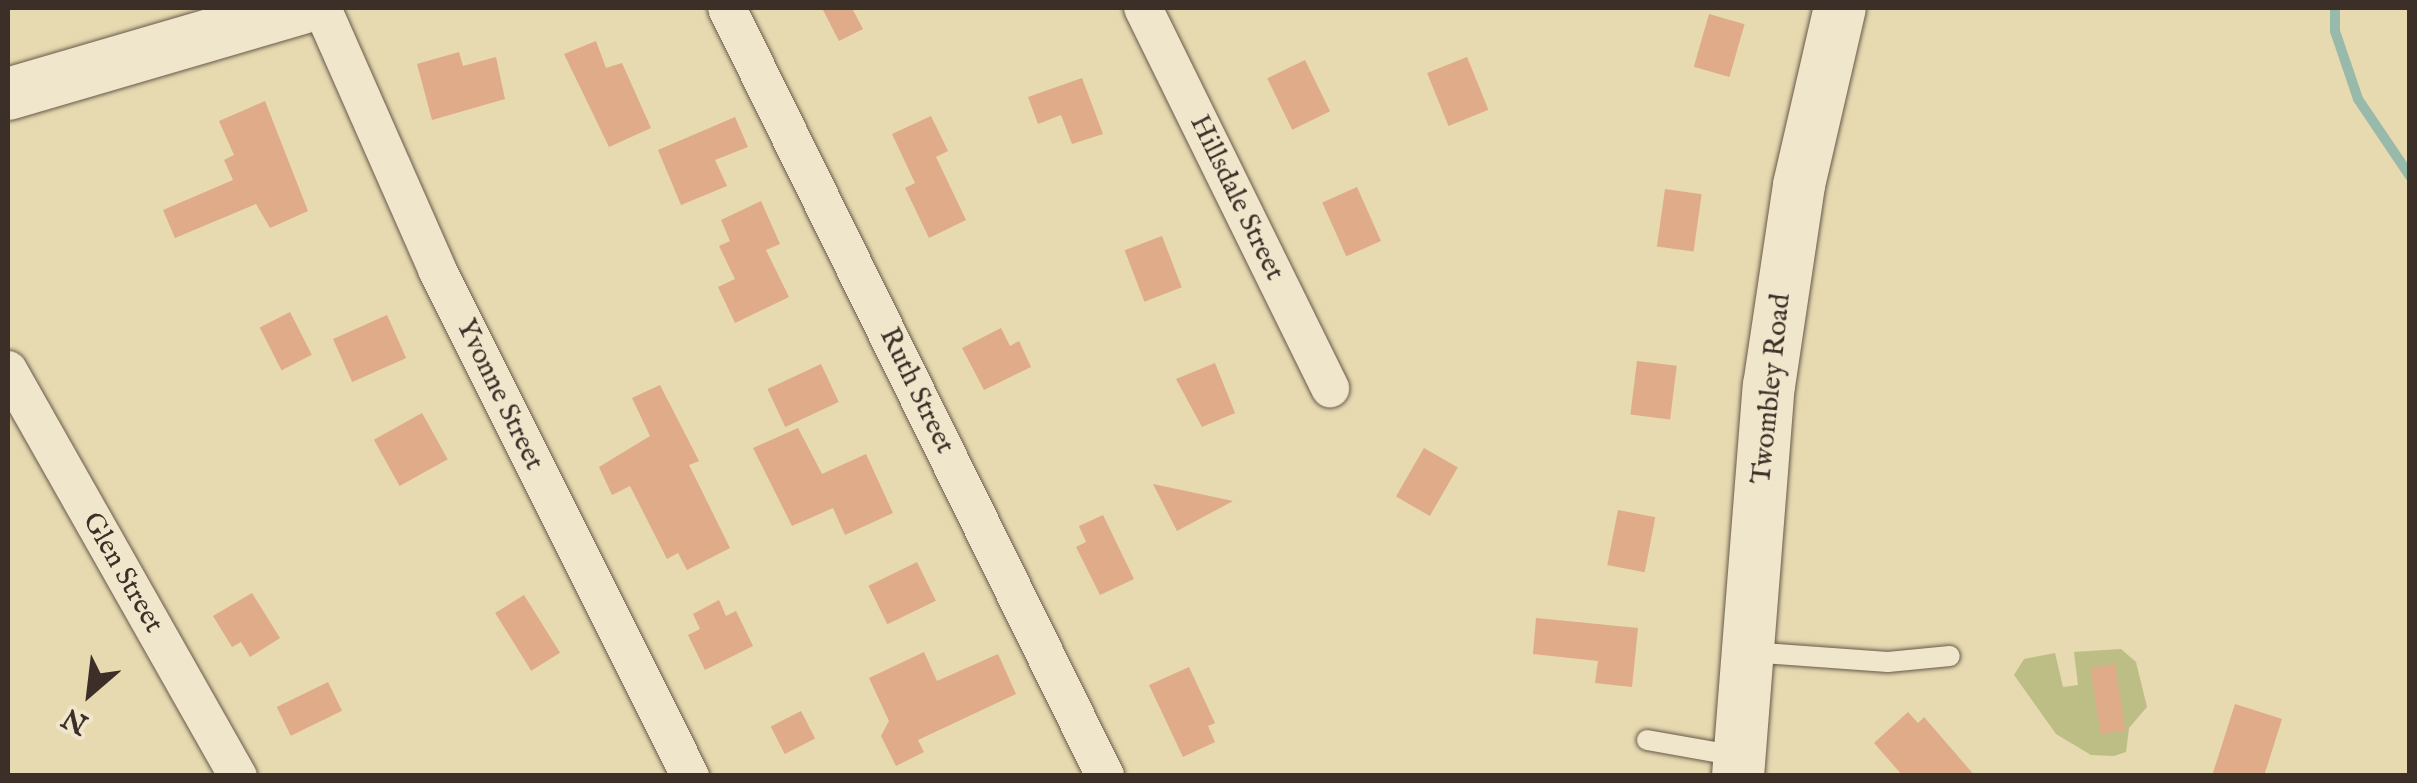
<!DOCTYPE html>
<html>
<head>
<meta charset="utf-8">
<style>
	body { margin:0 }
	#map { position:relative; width:2417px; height:783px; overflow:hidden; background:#e7d9b0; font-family:"IM FELL English",serif }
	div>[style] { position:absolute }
	.green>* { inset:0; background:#bdbd86 }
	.stream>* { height:10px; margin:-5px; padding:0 5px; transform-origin:5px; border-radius:5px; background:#97baaa }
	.building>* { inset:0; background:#e0ab88; transform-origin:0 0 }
	.roads { filter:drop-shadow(0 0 2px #675a4a) drop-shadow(0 0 2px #675a4a) }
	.lane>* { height:20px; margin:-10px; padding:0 10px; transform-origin:10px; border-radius:10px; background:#efe6cc }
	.street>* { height:38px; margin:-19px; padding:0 19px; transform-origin:19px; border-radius:19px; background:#efe6cc }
	.secondary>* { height:52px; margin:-26px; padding:0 26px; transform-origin:26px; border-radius:26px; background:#efe6cc }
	span { translate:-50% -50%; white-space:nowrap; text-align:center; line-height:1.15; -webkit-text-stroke:9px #efe6cc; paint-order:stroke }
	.street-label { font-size:28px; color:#3c2f28 }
	.frame { position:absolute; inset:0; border:10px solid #3c2f28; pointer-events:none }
	.north { position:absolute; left:40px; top:643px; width:100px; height:100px; -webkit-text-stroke:8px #efe6cc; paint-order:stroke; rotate:208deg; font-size:28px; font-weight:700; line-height:40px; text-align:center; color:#3c2f28 }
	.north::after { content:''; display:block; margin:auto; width:35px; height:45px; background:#3c2f28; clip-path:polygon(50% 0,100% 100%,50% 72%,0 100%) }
</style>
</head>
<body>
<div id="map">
	<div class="green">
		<i style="clip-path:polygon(2121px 649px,2136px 662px,2147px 707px,2129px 728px,2126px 752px,2114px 756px,2091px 755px,2056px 734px,2014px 675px,2024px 659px,2055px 653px,2063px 687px,2078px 685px,2074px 652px)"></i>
	</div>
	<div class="stream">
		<i style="left:2335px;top:8px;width:23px;rotate:90deg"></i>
		<i style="left:2335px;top:31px;width:72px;rotate:71.3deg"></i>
		<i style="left:2358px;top:99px;width:93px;rotate:56deg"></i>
	</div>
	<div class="building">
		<i style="clip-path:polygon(822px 8px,852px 8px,863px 29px,839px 41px)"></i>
		<i style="left:1709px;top:14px;width:37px;height:55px;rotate:16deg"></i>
		<i style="clip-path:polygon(596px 41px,606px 68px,622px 63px,651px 128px,609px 147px,564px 54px)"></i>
		<i style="clip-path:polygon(459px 52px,463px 66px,496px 57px,505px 99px,432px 120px,417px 64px)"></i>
		<i style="left:1467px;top:57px;width:57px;height:43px;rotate:68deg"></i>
		<i style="left:1305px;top:60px;width:57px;height:42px;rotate:64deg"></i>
		<i style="clip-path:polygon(1082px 78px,1103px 134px,1072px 144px,1061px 115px,1038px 124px,1028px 97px)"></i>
		<i style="clip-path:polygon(265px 101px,308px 211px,270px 228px,256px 204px,175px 238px,163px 210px,233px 180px,224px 160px,234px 155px,219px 121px)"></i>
		<i style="clip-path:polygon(931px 116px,948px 151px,936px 157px,966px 220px,929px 238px,905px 188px,915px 183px,892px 134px)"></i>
		<i style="clip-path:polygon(735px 117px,748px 147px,715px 160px,727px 186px,681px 205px,658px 150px)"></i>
		<i style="left:1357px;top:187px;width:59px;height:38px;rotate:66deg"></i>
		<i style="left:1665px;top:189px;width:37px;height:58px;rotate:8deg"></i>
		<i style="clip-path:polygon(761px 201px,780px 244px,766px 250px,789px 297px,735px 323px,718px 287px,735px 279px,719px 246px,730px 241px,721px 220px)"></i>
		<i style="left:1162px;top:236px;width:55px;height:40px;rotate:69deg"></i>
		<i style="left:290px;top:312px;width:48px;height:34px;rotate:63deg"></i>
		<i style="left:387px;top:315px;width:47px;height:59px;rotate:66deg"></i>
		<i style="clip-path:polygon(1001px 328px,1010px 346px,1019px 341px,1031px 367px,984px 390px,962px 348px)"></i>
		<i style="left:1637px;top:361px;width:40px;height:54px;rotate:7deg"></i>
		<i style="clip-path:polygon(1215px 363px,1235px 413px,1202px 427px,1176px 379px)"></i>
		<i style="left:821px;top:364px;width:42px;height:59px;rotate:65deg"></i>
		<i style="clip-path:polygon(660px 385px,699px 461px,689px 465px,730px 548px,687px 570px,678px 553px,667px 559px,630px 486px,612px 495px,599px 467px,650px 436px,632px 398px)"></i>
		<i style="left:422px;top:413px;width:53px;height:55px;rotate:61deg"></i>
		<i style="clip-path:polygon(798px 428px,822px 474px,866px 454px,893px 513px,845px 535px,833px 508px,792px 526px,753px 448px)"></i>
		<i style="left:1424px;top:448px;width:39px;height:56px;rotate:30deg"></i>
		<i style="clip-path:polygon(1153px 484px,1233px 501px,1177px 531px)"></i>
		<i style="left:1618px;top:510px;width:38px;height:56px;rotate:11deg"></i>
		<i style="clip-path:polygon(1103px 515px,1134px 579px,1100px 595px,1076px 547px,1086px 542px,1079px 526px)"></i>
		<i style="left:917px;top:562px;width:43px;height:54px;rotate:64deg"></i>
		<i style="clip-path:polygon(252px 593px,280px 638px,250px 657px,241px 642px,232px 647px,213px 616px)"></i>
		<i style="left:524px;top:595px;width:68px;height:34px;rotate:58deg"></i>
		<i style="clip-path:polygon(719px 600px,726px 616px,736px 611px,753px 646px,705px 670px,688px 635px,700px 629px,693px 614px)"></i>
		<i style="clip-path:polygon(1536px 618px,1638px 628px,1632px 687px,1595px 683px,1598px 661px,1533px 654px)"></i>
		<i style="clip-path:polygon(924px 652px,937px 681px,998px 654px,1016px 694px,918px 740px,924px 752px,896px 766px,881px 736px,889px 721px,869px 678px)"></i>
		<i style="left:2115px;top:664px;width:67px;height:25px;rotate:81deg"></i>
		<i style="clip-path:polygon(1189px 667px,1215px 723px,1208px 726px,1215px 742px,1183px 757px,1149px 685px)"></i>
		<i style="left:328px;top:682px;width:32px;height:57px;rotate:64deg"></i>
		<i style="clip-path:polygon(2235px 704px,2282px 719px,2264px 776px,2212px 776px)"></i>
		<i style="left:801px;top:711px;width:31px;height:34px;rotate:63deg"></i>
		<i style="clip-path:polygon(1908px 712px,1918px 723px,1924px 717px,1975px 776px,1903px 776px,1874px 743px)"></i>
	</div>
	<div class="roads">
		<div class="lane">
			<i style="left:1749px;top:652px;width:139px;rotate:4.1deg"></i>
			<i style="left:1888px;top:662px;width:62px;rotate:-5.5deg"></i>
			<i style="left:1647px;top:740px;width:91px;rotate:10.1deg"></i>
		</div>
		<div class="street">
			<i style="left:322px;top:8px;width:285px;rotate:66.2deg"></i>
			<i style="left:437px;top:269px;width:567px;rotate:63.48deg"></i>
			<i style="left:727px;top:8px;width:856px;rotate:63.79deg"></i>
			<i style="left:1143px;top:8px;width:424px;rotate:63.8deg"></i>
			<i style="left:8px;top:370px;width:467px;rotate:60.5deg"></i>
		</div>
		<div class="secondary">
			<i style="left:8px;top:94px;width:307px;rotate:-16.3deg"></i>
			<i style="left:1738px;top:776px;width:391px;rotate:-85.5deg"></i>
			<i style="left:1769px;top:386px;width:203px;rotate:-81.5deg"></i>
			<i style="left:1799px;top:185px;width:182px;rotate:-77deg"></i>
		</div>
	</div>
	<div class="street-label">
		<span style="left:1236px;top:198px;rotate:64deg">Hillsdale Street</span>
		<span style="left:1772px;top:389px;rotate:-84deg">Twombley Road</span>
		<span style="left:916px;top:391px;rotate:64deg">Ruth Street</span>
		<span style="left:499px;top:395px;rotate:64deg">Yvonne Street</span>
		<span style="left:122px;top:573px;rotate:60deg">Glen Street</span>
	</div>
	<div class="frame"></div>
	<div class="north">N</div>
</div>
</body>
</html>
